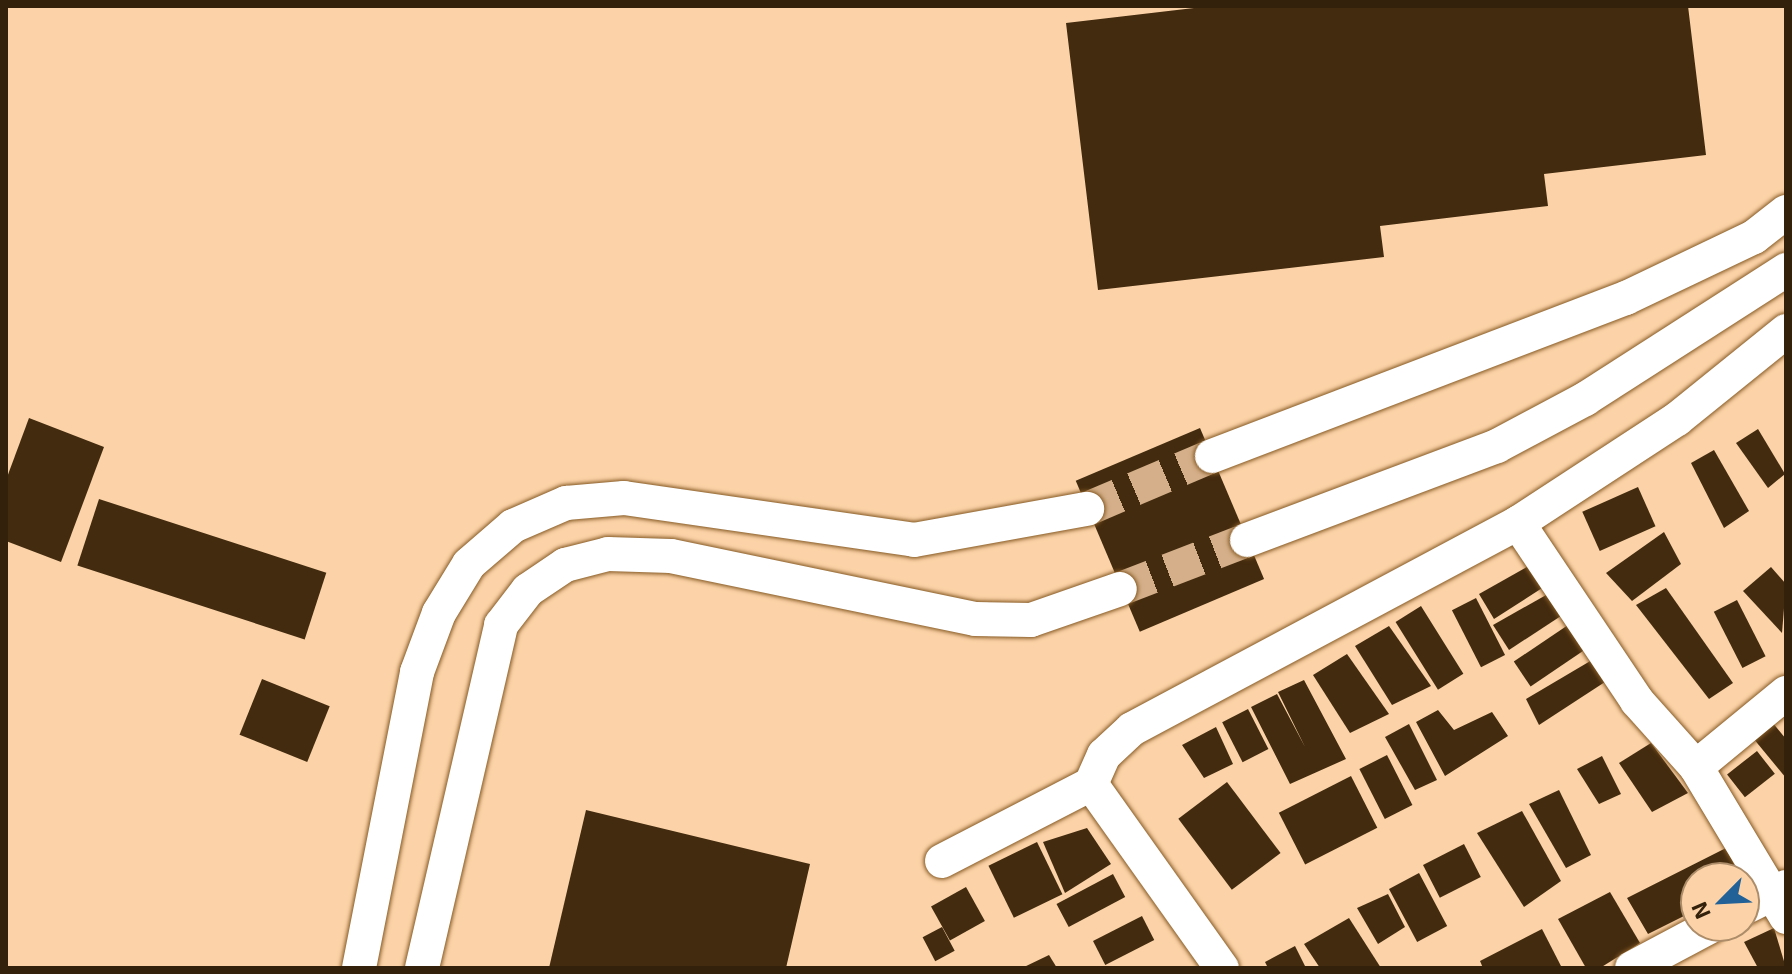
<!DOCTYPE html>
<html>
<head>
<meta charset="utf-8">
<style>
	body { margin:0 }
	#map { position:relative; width:1792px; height:974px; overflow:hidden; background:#fcd3a8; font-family:"Exo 2",sans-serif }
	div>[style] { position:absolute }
	.building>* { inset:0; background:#432b0f; transform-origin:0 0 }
	.minor-tunnel>* { height:34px; margin-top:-17px; transform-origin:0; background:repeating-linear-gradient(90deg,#d4af89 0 34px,transparent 0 51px) }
	.roads { filter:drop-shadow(0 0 2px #865a24) drop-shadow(0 0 2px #865a24) }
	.minor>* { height:34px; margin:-17px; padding:0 17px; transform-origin:17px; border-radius:17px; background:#fff }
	span { translate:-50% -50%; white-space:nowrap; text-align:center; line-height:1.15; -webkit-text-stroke:8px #fcd3a8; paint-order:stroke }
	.frame { position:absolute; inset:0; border:8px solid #34210b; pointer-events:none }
	.north { position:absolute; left:1680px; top:862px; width:80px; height:80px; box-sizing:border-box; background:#fcd3a8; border:2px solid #ac8c69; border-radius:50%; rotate:246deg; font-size:22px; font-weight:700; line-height:32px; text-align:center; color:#34210b }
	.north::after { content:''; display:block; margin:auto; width:28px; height:36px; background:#216197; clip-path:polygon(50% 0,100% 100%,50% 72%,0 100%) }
</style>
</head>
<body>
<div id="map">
	<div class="building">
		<i style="clip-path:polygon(1211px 6px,1688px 6px,1706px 155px,1544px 174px,1548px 206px,1380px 226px,1384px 257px,1098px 290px,1066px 23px)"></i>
		<i style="clip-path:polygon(29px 418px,104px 447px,61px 562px,6px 541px,6px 480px)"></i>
		<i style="left:1200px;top:428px;width:164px;height:135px;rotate:67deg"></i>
		<i style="clip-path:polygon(1758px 429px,1785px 474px,1768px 488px,1736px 443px)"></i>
		<i style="clip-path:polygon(1714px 450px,1749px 511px,1724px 528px,1691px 463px)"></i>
		<i style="left:1638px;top:487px;width:43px;height:61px;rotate:66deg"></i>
		<i style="left:99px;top:499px;width:239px;height:70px;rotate:18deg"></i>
		<i style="clip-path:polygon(1664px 532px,1681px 564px,1632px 601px,1606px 573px)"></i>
		<i style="clip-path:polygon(1541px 559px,1553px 581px,1494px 619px,1479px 594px)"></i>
		<i style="clip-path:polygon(1771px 567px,1786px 584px,1782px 633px,1743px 591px)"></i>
		<i style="clip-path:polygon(1666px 588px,1733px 683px,1709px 699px,1636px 605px)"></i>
		<i style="clip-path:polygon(1555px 590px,1567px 612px,1509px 650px,1493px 625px)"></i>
		<i style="left:1476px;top:598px;width:64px;height:27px;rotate:63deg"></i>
		<i style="left:1737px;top:600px;width:63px;height:26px;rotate:63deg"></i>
		<i style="left:1421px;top:606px;width:80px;height:30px;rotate:58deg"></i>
		<i style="left:1571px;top:623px;width:30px;height:69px;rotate:56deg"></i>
		<i style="clip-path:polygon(1389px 626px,1431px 686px,1392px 705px,1355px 646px)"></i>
		<i style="clip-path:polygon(1347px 654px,1389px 714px,1350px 733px,1313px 675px)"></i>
		<i style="clip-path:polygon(1592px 660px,1608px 680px,1539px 725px,1526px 699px)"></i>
		<i style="left:262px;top:679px;width:73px;height:60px;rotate:22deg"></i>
		<i style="clip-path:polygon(1304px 680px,1346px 759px,1290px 784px,1251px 707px,1277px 694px,1305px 747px,1278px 692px)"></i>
		<i style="left:1248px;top:709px;width:45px;height:29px;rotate:63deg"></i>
		<i style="clip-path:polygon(1438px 710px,1454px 730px,1492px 712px,1508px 736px,1445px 776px,1416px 722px)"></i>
		<i style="clip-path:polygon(1772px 722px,1786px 739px,1786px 778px,1753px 738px)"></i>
		<i style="clip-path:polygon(1409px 724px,1437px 780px,1415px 790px,1385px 737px)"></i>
		<i style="clip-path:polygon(1216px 727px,1233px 764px,1204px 778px,1182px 745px)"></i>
		<i style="clip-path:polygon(1651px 743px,1688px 793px,1652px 812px,1619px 763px)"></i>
		<i style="left:1757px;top:751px;width:29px;height:38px;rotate:52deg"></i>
		<i style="left:1387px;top:755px;width:56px;height:31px;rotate:63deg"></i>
		<i style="clip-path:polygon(1602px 756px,1621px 794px,1599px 804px,1577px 769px)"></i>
		<i style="left:1351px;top:776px;width:58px;height:81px;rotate:63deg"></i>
		<i style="left:1227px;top:782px;width:89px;height:61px;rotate:53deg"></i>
		<i style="clip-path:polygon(1559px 790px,1591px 855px,1566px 868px,1529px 804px)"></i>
		<i style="clip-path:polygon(586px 810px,810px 864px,786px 968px,549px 968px)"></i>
		<i style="clip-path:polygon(1522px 811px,1561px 881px,1524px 907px,1477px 833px)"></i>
		<i style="clip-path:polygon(1087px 828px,1111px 864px,1065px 893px,1043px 842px)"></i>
		<i style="left:1037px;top:842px;width:58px;height:54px;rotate:64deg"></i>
		<i style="left:1464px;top:844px;width:37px;height:46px;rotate:63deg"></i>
		<i style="clip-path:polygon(1726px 848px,1741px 878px,1696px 878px,1696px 910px,1648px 934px,1627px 898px)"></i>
		<i style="left:1419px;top:873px;width:60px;height:34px;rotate:62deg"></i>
		<i style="left:1113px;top:874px;width:26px;height:64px;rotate:62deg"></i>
		<i style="left:966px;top:887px;width:39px;height:40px;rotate:61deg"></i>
		<i style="clip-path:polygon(1610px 892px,1640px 943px,1600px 968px,1586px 968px,1558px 919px)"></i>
		<i style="clip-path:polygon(1388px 894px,1405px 927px,1378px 944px,1357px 908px)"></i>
		<i style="left:1142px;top:916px;width:27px;height:55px;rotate:63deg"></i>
		<i style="clip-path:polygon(1349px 918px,1381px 968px,1320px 968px,1304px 944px)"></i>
		<i style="left:942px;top:927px;width:27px;height:22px;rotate:62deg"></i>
		<i style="clip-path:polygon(1774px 928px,1786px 968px,1758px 968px,1744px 942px)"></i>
		<i style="clip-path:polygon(1542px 929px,1562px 968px,1483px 968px,1480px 961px)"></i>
		<i style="clip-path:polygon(1295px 946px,1306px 968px,1268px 968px,1265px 962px)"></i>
		<i style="clip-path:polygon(1049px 955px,1057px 968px,1022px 968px)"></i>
	</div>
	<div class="minor-tunnel">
		<i style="left:1087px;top:509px;width:136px;rotate:-23deg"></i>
		<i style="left:1120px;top:589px;width:136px;rotate:-21.1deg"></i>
	</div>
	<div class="roads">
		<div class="minor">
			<i style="left:1212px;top:456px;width:443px;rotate:-20.9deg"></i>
			<i style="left:1626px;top:298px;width:142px;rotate:-25.5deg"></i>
			<i style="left:1754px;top:237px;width:41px;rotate:-38deg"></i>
			<i style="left:1518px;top:523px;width:214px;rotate:56.2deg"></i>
			<i style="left:1637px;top:701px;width:89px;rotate:48.2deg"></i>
			<i style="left:1696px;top:767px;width:175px;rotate:59deg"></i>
			<i style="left:1247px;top:540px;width:267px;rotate:-20.6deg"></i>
			<i style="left:1497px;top:446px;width:100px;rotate:-28.1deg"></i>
			<i style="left:1585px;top:399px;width:239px;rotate:-32.7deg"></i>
			<i style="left:1696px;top:767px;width:117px;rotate:-39.4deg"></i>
			<i style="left:1091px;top:784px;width:226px;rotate:54.6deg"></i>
			<i style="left:942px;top:861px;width:168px;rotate:-27.3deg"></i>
			<i style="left:1091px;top:784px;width:32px;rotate:-66deg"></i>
			<i style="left:1104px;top:755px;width:38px;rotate:-43deg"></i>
			<i style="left:1132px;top:729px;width:438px;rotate:-28.1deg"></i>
			<i style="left:1518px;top:523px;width:190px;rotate:-33.2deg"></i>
			<i style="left:1677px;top:419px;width:140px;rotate:-38.9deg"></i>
			<i style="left:1744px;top:908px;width:47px;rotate:-26.6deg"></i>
			<i style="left:359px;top:968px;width:302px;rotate:-78.9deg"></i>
			<i style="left:417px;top:672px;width:63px;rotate:-69.6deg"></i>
			<i style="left:439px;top:613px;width:57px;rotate:-58.5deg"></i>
			<i style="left:469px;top:564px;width:58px;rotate:-40.8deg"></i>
			<i style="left:513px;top:526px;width:58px;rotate:-23.5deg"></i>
			<i style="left:566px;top:503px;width:58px;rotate:-4.9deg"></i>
			<i style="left:624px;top:498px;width:293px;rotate:8.2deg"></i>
			<i style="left:914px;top:540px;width:176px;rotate:-10.2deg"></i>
			<i style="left:422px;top:968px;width:352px;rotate:-77deg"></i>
			<i style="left:501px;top:625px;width:44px;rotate:-52.4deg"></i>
			<i style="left:528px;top:590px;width:45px;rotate:-34deg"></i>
			<i style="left:565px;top:565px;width:44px;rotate:-14.3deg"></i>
			<i style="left:608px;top:554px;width:63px;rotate:1.8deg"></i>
			<i style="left:671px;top:556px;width:310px;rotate:11.7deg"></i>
			<i style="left:975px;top:619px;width:56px;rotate:1deg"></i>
			<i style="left:1031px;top:620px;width:94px;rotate:-19.2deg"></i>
			<i style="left:1632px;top:968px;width:89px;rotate:-28deg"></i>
		</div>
	</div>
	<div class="frame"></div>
	<div class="north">N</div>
</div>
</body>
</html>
